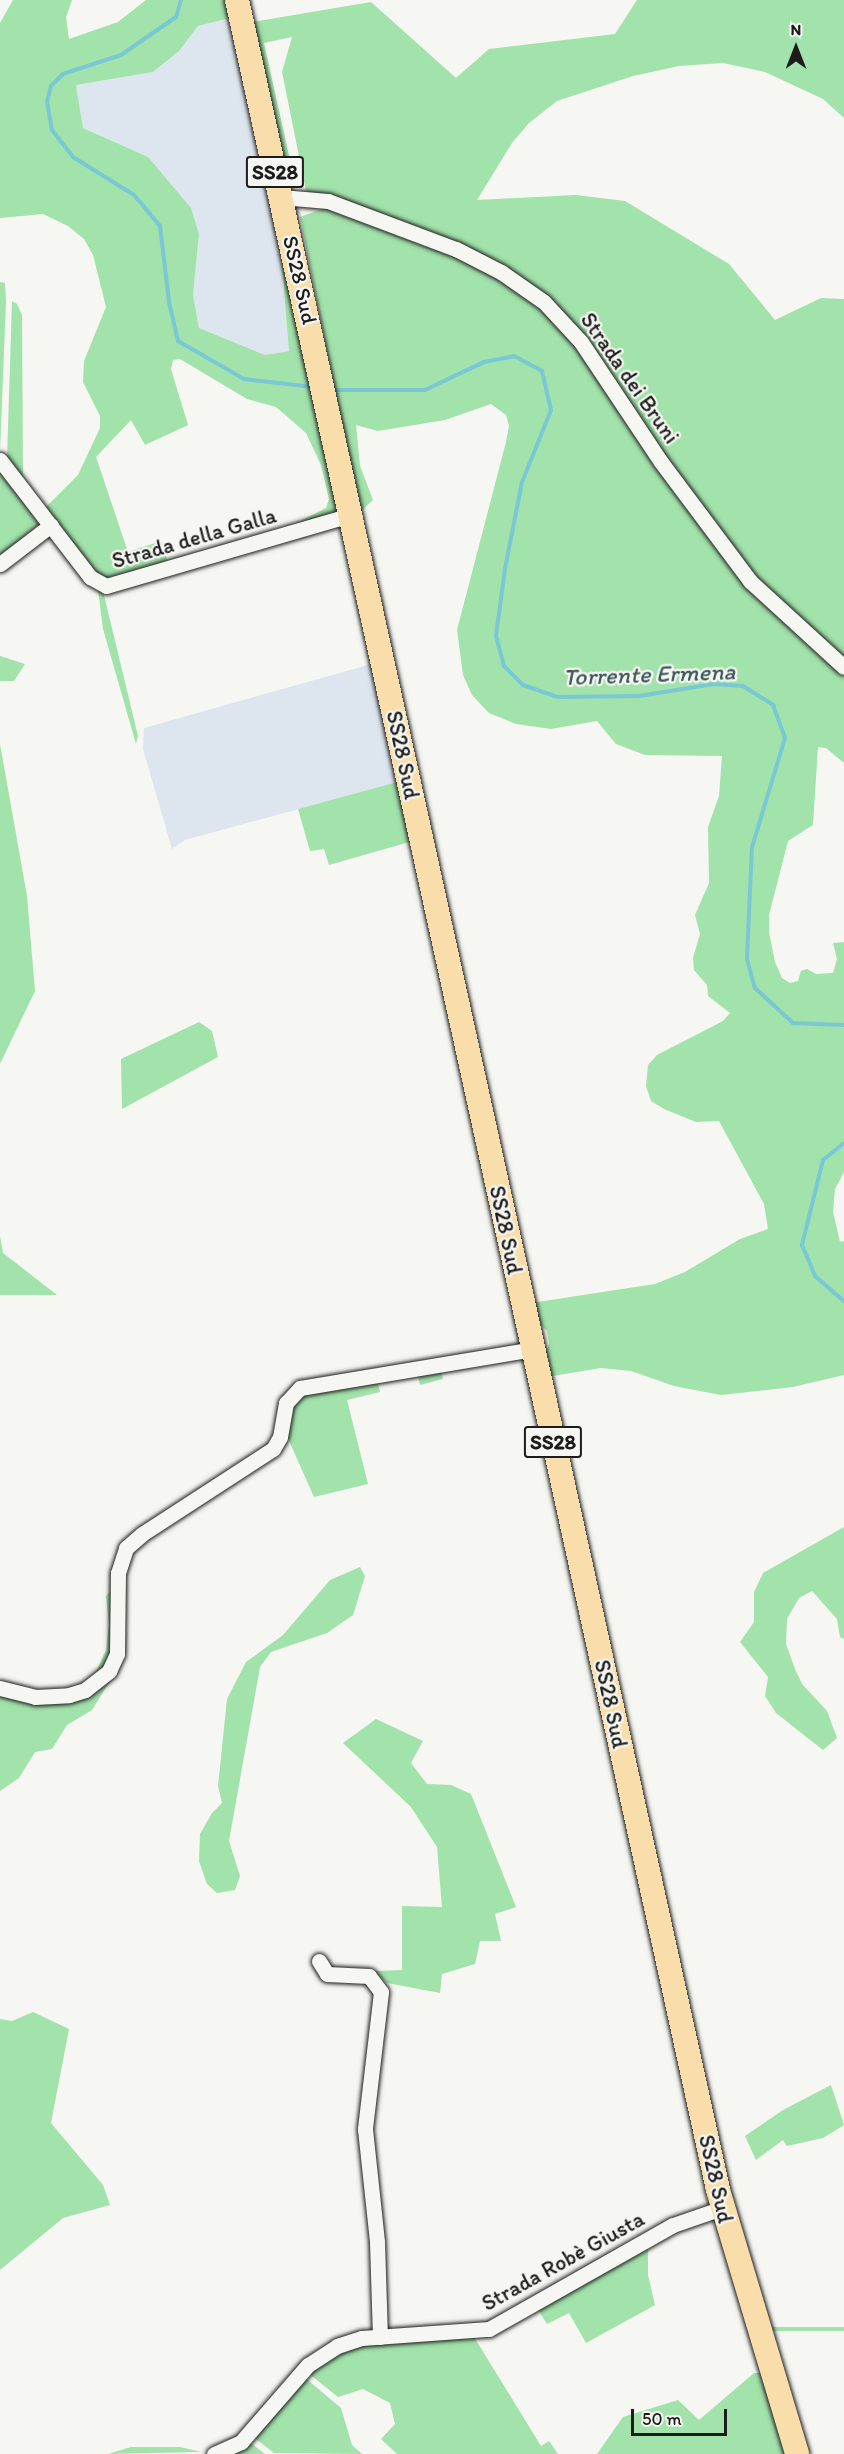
<!DOCTYPE html>
<html>
<head>
<meta charset="utf-8">
<style>
	body { margin:0 }
	#map { position:relative; width:844px; height:2454px; overflow:hidden; background:#f6f6f2; font-family:Itim,sans-serif }
	div>[style] { position:absolute }
	.built>* { inset:0; background:#dde5ef }
	.green>* { inset:0; background:#a2e2ab; transform-origin:0 0 }
	.stream>* { height:4px; margin:-2px; padding:0 2px; transform-origin:2px; border-radius:2px; background:#79c8d4 }
	.roads { filter:drop-shadow(0 0 2px #1c1c1c) drop-shadow(0 0 2px #1c1c1c) }
	.minor>* { height:15px; margin:-7.5px; padding:0 7.5px; transform-origin:7.5px; border-radius:7.5px; background:#f6f6f2 }
	.primary>* { height:24px; margin:-12px; padding:0 12px; transform-origin:12px; border-radius:12px; background:#f9ddab }
	span { translate:-50% -50%; white-space:nowrap; text-align:center; line-height:1.15; -webkit-text-stroke:4.5px #f6f6f2; paint-order:stroke }
	.shield-label span { padding:2px 4px; background:#f6f6f2; border:2px solid; border-radius:4px; -webkit-text-stroke-width:0 }
	.shield-label { font-size:21px; color:#1c1c1c; font-weight:700 }
	.street-label { font-size:22px; color:#1c1c1c }
	.water-label { font-size:24px; color:#3d585c; font-style:italic }
	.north { position:absolute; left:766px; top:18px; width:60px; height:60px; -webkit-text-stroke:4px #f6f6f2; paint-order:stroke; rotate:0deg; font-size:16px; font-weight:700; line-height:24px; text-align:center; color:#1c1c1c }
	.north::after { content:''; display:block; margin:auto; width:21px; height:27px; background:#1c1c1c; clip-path:polygon(50% 0,100% 100%,50% 72%,0 100%) }
	.scale { position:absolute; left:631px; top:2409px; width:96px; height:27px; box-sizing:border-box; border:3px solid #1c1c1c; border-top:0; padding-left:8px; font-size:18px; line-height:21px; white-space:nowrap; color:#1c1c1c; -webkit-text-stroke:4px #f6f6f2; paint-order:stroke }
</style>
</head>
<body>
<div id="map">
	<div class="built">
		<i style="clip-path:polygon(234px 17px,281px 256px,289px 351px,265px 355px,199px 328px,193px 295px,199px 234px,148px 157px,83px 128px,76px 85px,153px 72px,179px 51px,198px 26px)"></i>
		<i style="clip-path:polygon(375px 663px,401px 781px,185px 840px,172px 849px,143px 749px,144px 728px)"></i>
	</div>
	<div class="green">
		<i style="clip-path:polygon(13px 0,72px 0,66px 17px,69px 39px,118px 22px,146px 0,230px 0,234px 17px,198px 26px,179px 51px,153px 72px,76px 85px,83px 128px,148px 157px,191px 208px,199px 234px,193px 295px,199px 328px,265px 355px,289px 351px,281px 256px,341px 503px,336px 513px,289px 527px,326px 508px,329px 499px,321px 465px,306px 433px,276px 407px,247px 399px,180px 359px,173px 360px,171px 369px,188px 425px,145px 445px,131px 420px,96px 457px,128px 552px,161px 541px,169px 565px,118px 581px,98px 577px,45px 508px,78px 475px,100px 428px,100px 416px,83px 382px,84px 361px,106px 307px,93px 255px,84px 239px,68px 226px,43px 214px,0 218px,0 23px)"></i>
		<i style="clip-path:polygon(637px 0,844px 0,844px 118px,823px 99px,765px 72px,723px 63px,679px 66px,633px 76px,557px 101px,529px 123px,512px 143px,477px 200px,576px 195px,625px 201px,729px 264px,775px 320px,821px 298px,844px 299px,844px 661px,764px 590px,545px 296px,330px 197px,306px 191px,282px 72px,292px 37px,264px 43px,293px 173px,288px 182px,252px 22px,371px 2px,456px 78px,489px 49px,615px 34px)"></i>
		<i style="clip-path:polygon(330px 206px,469px 260px,508px 281px,561px 324px,763px 603px,844px 673px,844px 763px,826px 748px,818px 747px,813px 825px,788px 841px,769px 915px,769px 932px,775px 962px,782px 978px,790px 983px,798px 981px,801px 971px,807px 969px,816px 974px,833px 973px,837px 959px,833px 943px,844px 942px,844px 1172px,835px 1189px,833px 1212px,840px 1242px,844px 1241px,844px 1375px,793px 1387px,721px 1395px,674px 1386px,631px 1371px,601px 1368px,547px 1377px,543px 1360px,549px 1344px,547px 1331px,534px 1318px,531px 1303px,655px 1284px,685px 1272px,740px 1239px,768px 1229px,764px 1204px,719px 1121px,696px 1122px,664px 1109px,651px 1101px,646px 1086px,648px 1065px,657px 1055px,723px 1021px,730px 1013px,708px 996px,707px 985px,694px 970px,693px 958px,700px 934px,695px 915px,709px 883px,708px 827px,719px 796px,722px 756px,645px 755px,616px 744px,597px 721px,551px 729px,516px 724px,489px 713px,472px 695px,463px 675px,457px 630px,506px 442px,509px 426px,506px 415px,491px 404px,445px 420px,378px 431px,356px 425px,360px 466px,373px 500px,360px 512px,300px 217px)"></i>
		<i style="clip-path:polygon(0 282px,5px 283px,6px 301px,0 452px)"></i>
		<i style="clip-path:polygon(12px 301px,17px 304px,22px 315px,23px 479px,7px 459px)"></i>
		<i style="clip-path:polygon(0 468px,39px 524px,0 557px)"></i>
		<i style="clip-path:polygon(98px 590px,103px 591px,138px 736px,136px 744px,103px 629px)"></i>
		<i style="clip-path:polygon(0 656px,25px 664px,14px 681px,0 681px)"></i>
		<i style="clip-path:polygon(0 744px,27px 896px,35px 991px,0 1064px)"></i>
		<i style="clip-path:polygon(401px 781px,413px 841px,329px 865px,324px 849px,310px 851px,298px 809px)"></i>
		<i style="clip-path:polygon(199px 1022px,212px 1031px,218px 1057px,122px 1109px,121px 1059px)"></i>
		<i style="clip-path:polygon(0 1236px,3px 1253px,57px 1295px,0 1295px)"></i>
		<i style="clip-path:polygon(441px 1369px,443px 1379px,420px 1385px,417px 1373px)"></i>
		<i style="clip-path:polygon(377px 1379px,380px 1392px,347px 1400px,368px 1484px,314px 1497px,286px 1434px,290px 1407px,299px 1395px)"></i>
		<i style="clip-path:polygon(844px 1527px,844px 1639px,840px 1637px,837px 1619px,812px 1591px,799px 1598px,787px 1619px,786px 1644px,795px 1669px,802px 1684px,827px 1711px,837px 1738px,823px 1750px,776px 1713px,765px 1696px,768px 1677px,740px 1642px,754px 1622px,754px 1592px,763px 1573px)"></i>
		<i style="clip-path:polygon(360px 1567px,365px 1576px,353px 1615px,327px 1633px,271px 1652px,260px 1667px,229px 1841px,240px 1876px,235px 1890px,217px 1893px,207px 1884px,199px 1861px,200px 1834px,212px 1813px,222px 1803px,218px 1786px,227px 1699px,246px 1662px,283px 1635px,330px 1580px)"></i>
		<i style="clip-path:polygon(115px 1586px,113px 1656px,92px 1681px,106px 1650px,109px 1625px,106px 1596px)"></i>
		<i style="clip-path:polygon(117px 1670px,92px 1710px,67px 1725px,52px 1749px,35px 1752px,19px 1778px,0 1791px,0 1692px,39px 1700px)"></i>
		<i style="clip-path:polygon(376px 1719px,423px 1741px,411px 1763px,427px 1784px,451px 1785px,471px 1794px,516px 1907px,495px 1914px,501px 1941px,480px 1941px,475px 1964px,442px 1974px,440px 1993px,387px 1983px,374px 1971px,402px 1970px,402px 1906px,442px 1907px,437px 1847px,411px 1807px,343px 1743px)"></i>
		<i style="clip-path:polygon(33px 2012px,69px 2029px,51px 2123px,103px 2185px,110px 2205px,63px 2218px,0 2270px,0 2019px,12px 2021px)"></i>
		<i style="clip-path:polygon(831px 2085px,844px 2125px,823px 2138px,787px 2146px,783px 2140px,756px 2160px,745px 2136px,783px 2110px)"></i>
		<i style="clip-path:polygon(648px 2245px,648px 2275px,655px 2305px,586px 2343px,569px 2313px,547px 2324px,537px 2308px)"></i>
		<i style="left:844px;top:2327px;width:4px;height:76px;rotate:90deg"></i>
		<i style="clip-path:polygon(474px 2337px,541px 2446px,549px 2441px,558px 2454px,397px 2454px,381px 2439px,395px 2424px,390px 2403px,363px 2389px,338px 2397px,307px 2372px,347px 2345px)"></i>
		<i style="clip-path:polygon(754px 2373px,763px 2373px,789px 2454px,597px 2454px,623px 2417px,678px 2400px,699px 2420px)"></i>
		<i style="clip-path:polygon(303px 2376px,341px 2408px,352px 2445px,362px 2454px,274px 2453px,252px 2436px)"></i>
		<i style="clip-path:polygon(248px 2441px,265px 2454px,235px 2454px)"></i>
		<i style="clip-path:polygon(131px 2447px,180px 2447px,201px 2452px,108px 2454px)"></i>
	</div>
	<div class="stream">
		<i style="left:181px;top:0;width:18px;rotate:106deg"></i>
		<i style="left:176px;top:17px;width:67px;rotate:145.4deg"></i>
		<i style="left:121px;top:55px;width:61px;rotate:161.9deg"></i>
		<i style="left:63px;top:74px;width:17px;rotate:135deg"></i>
		<i style="left:51px;top:86px;width:16px;rotate:104deg"></i>
		<i style="left:47px;top:102px;width:28px;rotate:80deg"></i>
		<i style="left:52px;top:130px;width:34px;rotate:52deg"></i>
		<i style="left:73px;top:157px;width:72px;rotate:31.9deg"></i>
		<i style="left:134px;top:195px;width:40px;rotate:50deg"></i>
		<i style="left:160px;top:226px;width:77px;rotate:83.2deg"></i>
		<i style="left:169px;top:302px;width:40px;rotate:77deg"></i>
		<i style="left:178px;top:341px;width:76px;rotate:29.9deg"></i>
		<i style="left:244px;top:379px;width:69px;rotate:6.6deg"></i>
		<i style="left:332px;top:390px;width:93px"></i>
		<i style="left:425px;top:390px;width:65px;rotate:-25.4deg"></i>
		<i style="left:484px;top:362px;width:31px;rotate:-11deg"></i>
		<i style="left:514px;top:356px;width:32px;rotate:28deg"></i>
		<i style="left:542px;top:371px;width:40px;rotate:77deg"></i>
		<i style="left:551px;top:410px;width:78px;rotate:111.9deg"></i>
		<i style="left:522px;top:482px;width:89px;rotate:101.1deg"></i>
		<i style="left:505px;top:569px;width:68px;rotate:97.7deg"></i>
		<i style="left:496px;top:636px;width:31px;rotate:75deg"></i>
		<i style="left:504px;top:666px;width:27px;rotate:45deg"></i>
		<i style="left:523px;top:685px;width:37px;rotate:19deg"></i>
		<i style="left:558px;top:697px;width:81px;rotate:-0.7deg"></i>
		<i style="left:639px;top:696px;width:76px;rotate:-9.1deg"></i>
		<i style="left:714px;top:684px;width:29px;rotate:4deg"></i>
		<i style="left:743px;top:686px;width:36px;rotate:32deg"></i>
		<i style="left:773px;top:705px;width:35px;rotate:70deg"></i>
		<i style="left:785px;top:738px;width:114px;rotate:106.8deg"></i>
		<i style="left:752px;top:847px;width:112px;rotate:92.6deg"></i>
		<i style="left:747px;top:959px;width:30px;rotate:75deg"></i>
		<i style="left:755px;top:988px;width:52px;rotate:42.6deg"></i>
		<i style="left:793px;top:1023px;width:51px;rotate:2.2deg"></i>
		<i style="left:844px;top:1143px;width:27px;rotate:141deg"></i>
		<i style="left:823px;top:1160px;width:88px;rotate:103.9deg"></i>
		<i style="left:802px;top:1245px;width:34px;rotate:67deg"></i>
		<i style="left:815px;top:1276px;width:38px;rotate:41deg"></i>
	</div>
	<div class="roads">
		<div class="minor">
			<i style="left:281px;top:197px;width:47px;rotate:4.9deg"></i>
			<i style="left:328px;top:201px;width:137px;rotate:20.6deg"></i>
			<i style="left:456px;top:249px;width:51px;rotate:27.1deg"></i>
			<i style="left:501px;top:272px;width:52px;rotate:34.9deg"></i>
			<i style="left:544px;top:302px;width:54px;rotate:47.2deg"></i>
			<i style="left:581px;top:342px;width:144px;rotate:56.3deg"></i>
			<i style="left:661px;top:462px;width:149px;rotate:53.2deg"></i>
			<i style="left:750px;top:581px;width:127px;rotate:42.5deg"></i>
			<i style="left:0;top:460px;width:148px;rotate:52.4deg"></i>
			<i style="left:90px;top:577px;width:18px;rotate:29deg"></i>
			<i style="left:106px;top:586px;width:255px;rotate:-16.2deg"></i>
			<i style="left:0;top:564px;width:64px;rotate:-37.4deg"></i>
			<i style="left:0;top:1688px;width:36px;rotate:14deg"></i>
			<i style="left:35px;top:1697px;width:34px;rotate:-3deg"></i>
			<i style="left:69px;top:1695px;width:17px;rotate:-17deg"></i>
			<i style="left:85px;top:1690px;width:31px;rotate:-38deg"></i>
			<i style="left:109px;top:1671px;width:19px;rotate:-65deg"></i>
			<i style="left:117px;top:1654px;width:81px;rotate:-89.3deg"></i>
			<i style="left:118px;top:1573px;width:26px;rotate:-72deg"></i>
			<i style="left:126px;top:1548px;width:21px;rotate:-41deg"></i>
			<i style="left:142px;top:1534px;width:156px;rotate:-33deg"></i>
			<i style="left:273px;top:1449px;width:14px;rotate:-60deg"></i>
			<i style="left:280px;top:1437px;width:35px;rotate:-80deg"></i>
			<i style="left:286px;top:1403px;width:21px;rotate:-47deg"></i>
			<i style="left:300px;top:1388px;width:236px;rotate:-9.5deg"></i>
			<i style="left:319px;top:1961px;width:15px;rotate:58deg"></i>
			<i style="left:327px;top:1974px;width:42px;rotate:2.7deg"></i>
			<i style="left:369px;top:1976px;width:20px;rotate:53deg"></i>
			<i style="left:381px;top:1992px;width:138px;rotate:96.7deg"></i>
			<i style="left:365px;top:2129px;width:114px;rotate:83.9deg"></i>
			<i style="left:377px;top:2242px;width:95px;rotate:88.2deg"></i>
			<i style="left:214px;top:2454px;width:30px;rotate:-24deg"></i>
			<i style="left:241px;top:2442px;width:102px;rotate:-49deg"></i>
			<i style="left:308px;top:2365px;width:35px;rotate:-33deg"></i>
			<i style="left:337px;top:2346px;width:26px;rotate:-18deg"></i>
			<i style="left:362px;top:2338px;width:127px;rotate:-4.1deg"></i>
			<i style="left:489px;top:2329px;width:211px;rotate:-29.5deg"></i>
			<i style="left:673px;top:2225px;width:52px;rotate:-19.1deg"></i>
		</div>
		<div class="primary">
			<i style="left:237px;top:0;width:2242px;rotate:77.61deg"></i>
			<i style="left:718px;top:2190px;width:276px;rotate:73.3deg"></i>
		</div>
	</div>
	<div class="shield-label">
		<span style="left:275px;top:172px">SS28</span>
		<span style="left:553px;top:1442px">SS28</span>
	</div>
	<div class="street-label">
		<span style="left:300px;top:280px;rotate:77deg">SS28 Sud</span>
		<span style="left:630px;top:378px;rotate:55deg">Strada dei Bruni</span>
		<span style="left:194px;top:538px;rotate:-16deg">Strada della Galla</span>
		<span style="left:403px;top:755px;rotate:78deg">SS28 Sud</span>
		<span style="left:506px;top:1230px;rotate:78deg">SS28 Sud</span>
		<span style="left:611px;top:1704px;rotate:78deg">SS28 Sud</span>
		<span style="left:716px;top:2179px;rotate:77deg">SS28 Sud</span>
		<span style="left:563px;top:2261px;rotate:-29deg">Strada Robè Giusta</span>
	</div>
	<div class="water-label">
		<span style="left:649px;top:674px;rotate:-2deg">Torrente Ermena</span>
	</div>
	<div class="north">N</div>
	<div class="scale">50 m</div>
</div>
</body>
</html>
